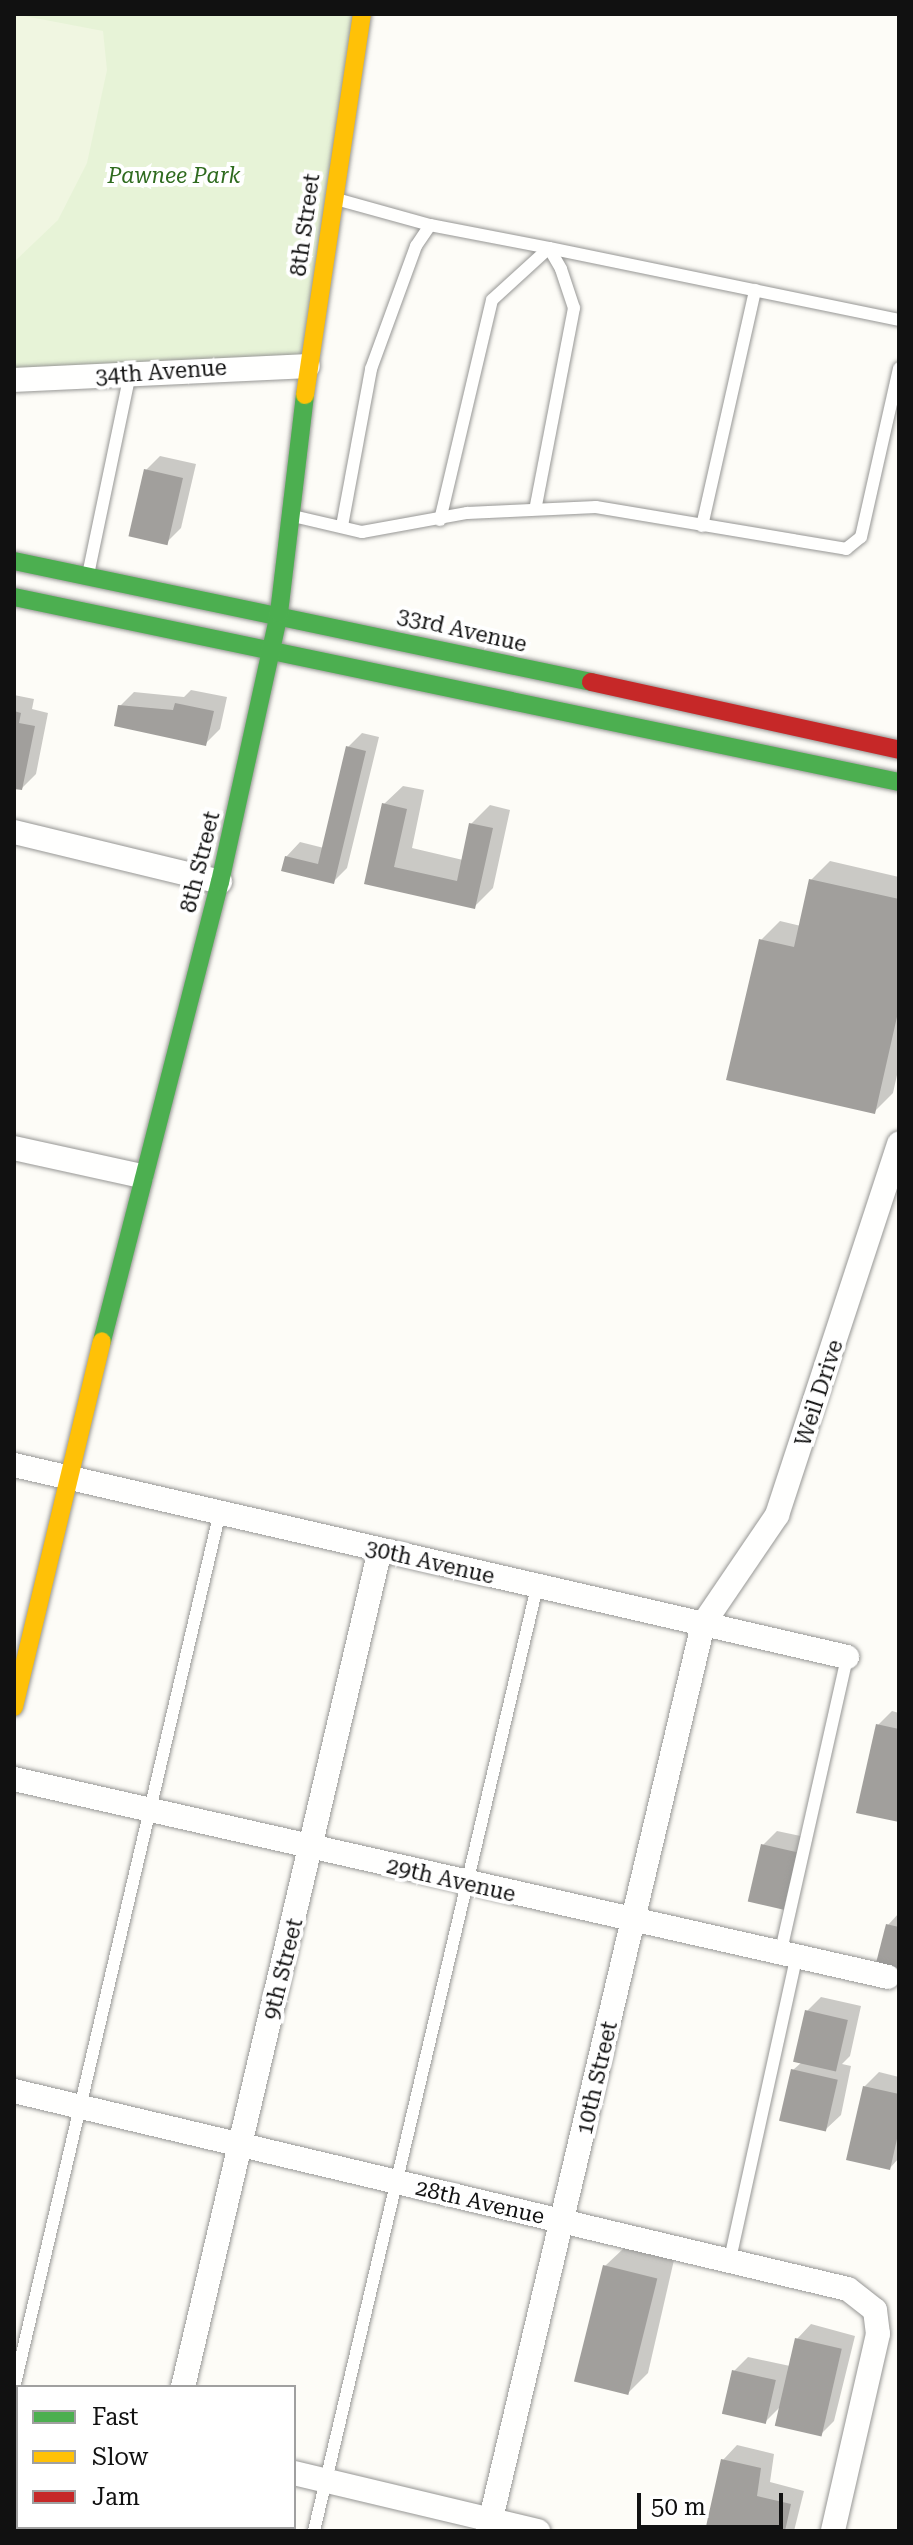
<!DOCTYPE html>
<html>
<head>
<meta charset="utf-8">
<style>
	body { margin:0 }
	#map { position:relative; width:913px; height:2545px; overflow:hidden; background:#fdfcf7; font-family:"Roboto Serif",serif }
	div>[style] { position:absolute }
	.green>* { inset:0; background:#e7f3d7 }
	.pitch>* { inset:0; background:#f0f6e1 }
	.shadow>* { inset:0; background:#0003 }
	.building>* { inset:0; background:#a19f9c; transform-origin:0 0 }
	.roads { filter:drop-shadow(0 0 2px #979795) drop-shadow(0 0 2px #979795) }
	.lane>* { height:12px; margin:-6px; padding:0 6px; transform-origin:6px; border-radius:6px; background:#fffffe }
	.street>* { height:24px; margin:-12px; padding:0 12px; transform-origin:12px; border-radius:12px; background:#fffffe }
	.fast>* { height:18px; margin:-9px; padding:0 9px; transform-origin:9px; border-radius:9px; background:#4caf50 }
	.slow>* { height:18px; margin:-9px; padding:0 9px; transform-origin:9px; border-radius:9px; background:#ffc107 }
	.jam>* { height:18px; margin:-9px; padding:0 9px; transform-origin:9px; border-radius:9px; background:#c62828 }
	span { translate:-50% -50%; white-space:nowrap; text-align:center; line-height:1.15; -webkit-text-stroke:8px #fff; paint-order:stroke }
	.park-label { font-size:22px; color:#2f6b1f; font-style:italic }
	.street-label { font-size:22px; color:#111 }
	.frame { position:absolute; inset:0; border:16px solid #111; pointer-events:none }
	.legend { position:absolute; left:16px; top:2385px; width:280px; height:144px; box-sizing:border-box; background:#fff; border:2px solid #a0a0a0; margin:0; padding:10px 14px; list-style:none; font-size:24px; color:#111 }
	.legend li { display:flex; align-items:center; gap:16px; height:40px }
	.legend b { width:40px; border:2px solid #a0a0a0 }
	.scale { position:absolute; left:637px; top:2493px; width:146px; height:36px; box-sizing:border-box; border:4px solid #111; border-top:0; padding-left:10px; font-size:24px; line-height:28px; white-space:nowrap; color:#111; -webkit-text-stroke:6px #fff; paint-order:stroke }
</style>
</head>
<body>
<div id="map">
	<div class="green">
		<i style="clip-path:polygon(14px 14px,362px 14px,308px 366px,14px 380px)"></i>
	</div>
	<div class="pitch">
		<i style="clip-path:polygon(14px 14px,103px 31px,107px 70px,87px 163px,58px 220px,14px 262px)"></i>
	</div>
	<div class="shadow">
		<i style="clip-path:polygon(160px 456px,196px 464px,181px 528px,167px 542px,146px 470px)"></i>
		<i style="clip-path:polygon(191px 690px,227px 697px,220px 729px,205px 744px,120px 706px,134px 692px,184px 697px)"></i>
		<i style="clip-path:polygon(14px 695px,34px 699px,32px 709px,48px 713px,36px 774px,22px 788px,14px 787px)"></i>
		<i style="clip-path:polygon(362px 733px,379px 737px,347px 868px,333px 882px,286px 857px,300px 842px,324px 848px,348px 747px)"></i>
		<i style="clip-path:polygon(403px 786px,424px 790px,412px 848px,463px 860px,471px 824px,490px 805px,510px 810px,493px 888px,474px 907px,367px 883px,384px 804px)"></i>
		<i style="clip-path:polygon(830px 861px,899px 877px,899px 1066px,893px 1093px,874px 1112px,761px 940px,780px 921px,801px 926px,811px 880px)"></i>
		<i style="clip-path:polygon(892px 1711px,899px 1713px,899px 1820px,878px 1725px)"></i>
		<i style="clip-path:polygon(777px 1831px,810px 1838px,799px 1894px,763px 1845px)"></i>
		<i style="clip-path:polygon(899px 1913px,899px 1967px,888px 1925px)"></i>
		<i style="clip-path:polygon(821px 1997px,861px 2006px,850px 2056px,842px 2064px,851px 2066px,841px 2115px,826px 2129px,793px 2070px,802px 2062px,807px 2011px)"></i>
		<i style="clip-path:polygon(879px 2072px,899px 2077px,899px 2158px,890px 2168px,864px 2087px)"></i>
		<i style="clip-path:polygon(624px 2248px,674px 2260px,648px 2373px,629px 2392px,605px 2266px)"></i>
		<i style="clip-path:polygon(811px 2324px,855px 2336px,834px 2421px,820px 2435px,780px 2407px,765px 2422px,734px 2371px,748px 2357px,790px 2366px,797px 2339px)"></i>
		<i style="clip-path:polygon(737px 2445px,774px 2454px,770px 2482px,804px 2491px,794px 2531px,707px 2531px,723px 2460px)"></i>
	</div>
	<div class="building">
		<i style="left:144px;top:469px;width:40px;height:69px;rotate:13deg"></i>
		<i style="clip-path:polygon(175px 703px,214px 711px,206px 746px,114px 726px,118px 705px,173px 710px)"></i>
		<i style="clip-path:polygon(14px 711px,21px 713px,19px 723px,35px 726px,22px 790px,14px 789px)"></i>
		<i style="clip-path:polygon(346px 746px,366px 751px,334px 884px,281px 871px,285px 856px,318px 864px)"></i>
		<i style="clip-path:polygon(382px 803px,407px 809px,394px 867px,457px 881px,469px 823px,493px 828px,475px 909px,364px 884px)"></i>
		<i style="clip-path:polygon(809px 879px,899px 899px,899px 1008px,875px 1114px,726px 1080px,759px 939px,794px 947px)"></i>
		<i style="clip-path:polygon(876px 1724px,899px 1729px,899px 1822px,856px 1813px)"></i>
		<i style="left:761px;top:1844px;width:37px;height:59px;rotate:13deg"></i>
		<i style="clip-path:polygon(886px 1924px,899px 1927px,899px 1969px,876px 1963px)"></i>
		<i style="left:805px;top:2010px;width:44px;height:53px;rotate:13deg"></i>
		<i style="left:791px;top:2069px;width:48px;height:53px;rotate:13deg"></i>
		<i style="clip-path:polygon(863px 2086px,899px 2094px,899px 2130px,890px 2170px,846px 2160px)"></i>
		<i style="left:603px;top:2265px;width:56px;height:120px;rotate:14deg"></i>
		<i style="left:795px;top:2338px;width:48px;height:90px;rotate:13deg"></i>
		<i style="left:732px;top:2370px;width:45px;height:45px;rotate:13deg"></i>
		<i style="clip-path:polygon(721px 2459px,761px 2468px,757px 2496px,791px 2504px,785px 2531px,705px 2531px)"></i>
	</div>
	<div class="roads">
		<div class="lane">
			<i style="left:336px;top:199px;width:98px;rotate:15.5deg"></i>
			<i style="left:293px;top:516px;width:71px;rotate:13.1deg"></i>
			<i style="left:362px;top:532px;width:107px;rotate:-10.3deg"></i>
			<i style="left:467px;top:513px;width:129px;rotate:-2.7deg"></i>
			<i style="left:596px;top:507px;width:254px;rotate:9.5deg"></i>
			<i style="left:846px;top:549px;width:19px;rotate:-39deg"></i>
			<i style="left:861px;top:537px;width:173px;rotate:-77.3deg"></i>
			<i style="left:440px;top:520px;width:226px;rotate:-76.7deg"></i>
			<i style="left:492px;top:300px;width:77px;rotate:-42.4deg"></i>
			<i style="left:549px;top:248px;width:357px;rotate:11.6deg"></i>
			<i style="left:342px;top:526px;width:160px;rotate:-79.5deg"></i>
			<i style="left:371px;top:369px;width:131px;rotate:-69.9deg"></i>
			<i style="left:416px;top:246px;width:25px;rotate:-56deg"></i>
			<i style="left:430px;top:225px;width:121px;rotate:10.9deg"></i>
			<i style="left:549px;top:248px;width:24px;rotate:60deg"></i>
			<i style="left:561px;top:269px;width:41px;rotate:71.6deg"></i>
			<i style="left:574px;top:308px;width:202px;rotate:100.9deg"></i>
			<i style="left:702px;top:526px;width:242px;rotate:-77.3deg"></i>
			<i style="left:89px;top:570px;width:200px;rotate:-78.2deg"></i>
			<i style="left:780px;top:1955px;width:305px;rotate:-77.3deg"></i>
			<i style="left:730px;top:2259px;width:307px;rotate:-77.6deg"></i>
			<i style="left:14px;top:2388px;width:900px;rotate:-76.77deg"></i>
			<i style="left:314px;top:2531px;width:970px;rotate:-76.71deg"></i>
		</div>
		<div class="street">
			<i style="left:14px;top:380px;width:294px;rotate:-2.7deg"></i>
			<i style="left:14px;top:832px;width:212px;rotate:13.6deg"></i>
			<i style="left:14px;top:1148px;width:130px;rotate:12.4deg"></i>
			<i style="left:14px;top:1465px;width:855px;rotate:12.98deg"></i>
			<i style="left:14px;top:1779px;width:896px;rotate:12.76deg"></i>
			<i style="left:14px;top:2091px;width:857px;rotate:13.36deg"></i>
			<i style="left:848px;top:2289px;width:34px;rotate:38deg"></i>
			<i style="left:875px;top:2310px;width:24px;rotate:83deg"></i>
			<i style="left:878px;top:2334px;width:202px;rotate:102.9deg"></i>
			<i style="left:183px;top:2387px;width:860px;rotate:-76.76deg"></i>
			<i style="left:14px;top:2407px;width:4px;rotate:14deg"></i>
			<i style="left:294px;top:2473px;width:251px;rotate:13.4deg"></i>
			<i style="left:149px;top:2531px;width:4px;rotate:-76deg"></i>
			<i style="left:488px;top:2531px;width:932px;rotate:-76.66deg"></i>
			<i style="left:703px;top:1624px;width:132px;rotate:-55.8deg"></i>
			<i style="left:777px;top:1515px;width:391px;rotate:-71.8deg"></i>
		</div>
		<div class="fast">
			<i style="left:14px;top:561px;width:590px;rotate:11.84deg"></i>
			<i style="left:14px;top:597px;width:904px;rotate:11.81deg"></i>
			<i style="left:102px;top:1341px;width:474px;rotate:-75.6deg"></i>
			<i style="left:220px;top:882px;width:275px;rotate:-77.6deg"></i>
			<i style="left:279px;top:613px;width:220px;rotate:-83.2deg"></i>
		</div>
		<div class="slow">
			<i style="left:305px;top:395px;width:385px;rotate:-81.5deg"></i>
			<i style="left:14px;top:1707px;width:376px;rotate:-76.5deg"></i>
		</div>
		<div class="jam">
			<i style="left:591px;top:682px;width:315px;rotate:12.4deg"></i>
		</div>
	</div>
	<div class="park-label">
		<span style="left:174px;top:176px">Pawnee Park</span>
	</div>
	<div class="street-label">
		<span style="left:305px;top:225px;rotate:-82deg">8th Street</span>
		<span style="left:161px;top:372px;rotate:-4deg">34th Avenue</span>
		<span style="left:462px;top:630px;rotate:13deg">33rd Avenue</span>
		<span style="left:200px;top:862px;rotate:-76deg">8th Street</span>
		<span style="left:819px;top:1393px;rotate:-72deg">Weil Drive</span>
		<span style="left:430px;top:1562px;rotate:13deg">30th Avenue</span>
		<span style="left:451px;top:1880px;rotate:13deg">29th Avenue</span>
		<span style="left:283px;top:1969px;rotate:-76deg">9th Street</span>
		<span style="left:597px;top:2078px;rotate:-77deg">10th Street</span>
		<span style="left:480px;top:2202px;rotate:13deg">28th Avenue</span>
	</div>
	<div class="frame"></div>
	<ul class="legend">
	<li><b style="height:10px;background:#4caf50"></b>Fast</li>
	<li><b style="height:10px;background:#ffc107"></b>Slow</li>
	<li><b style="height:10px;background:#c62828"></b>Jam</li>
	</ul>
	<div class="scale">50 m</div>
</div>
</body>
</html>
